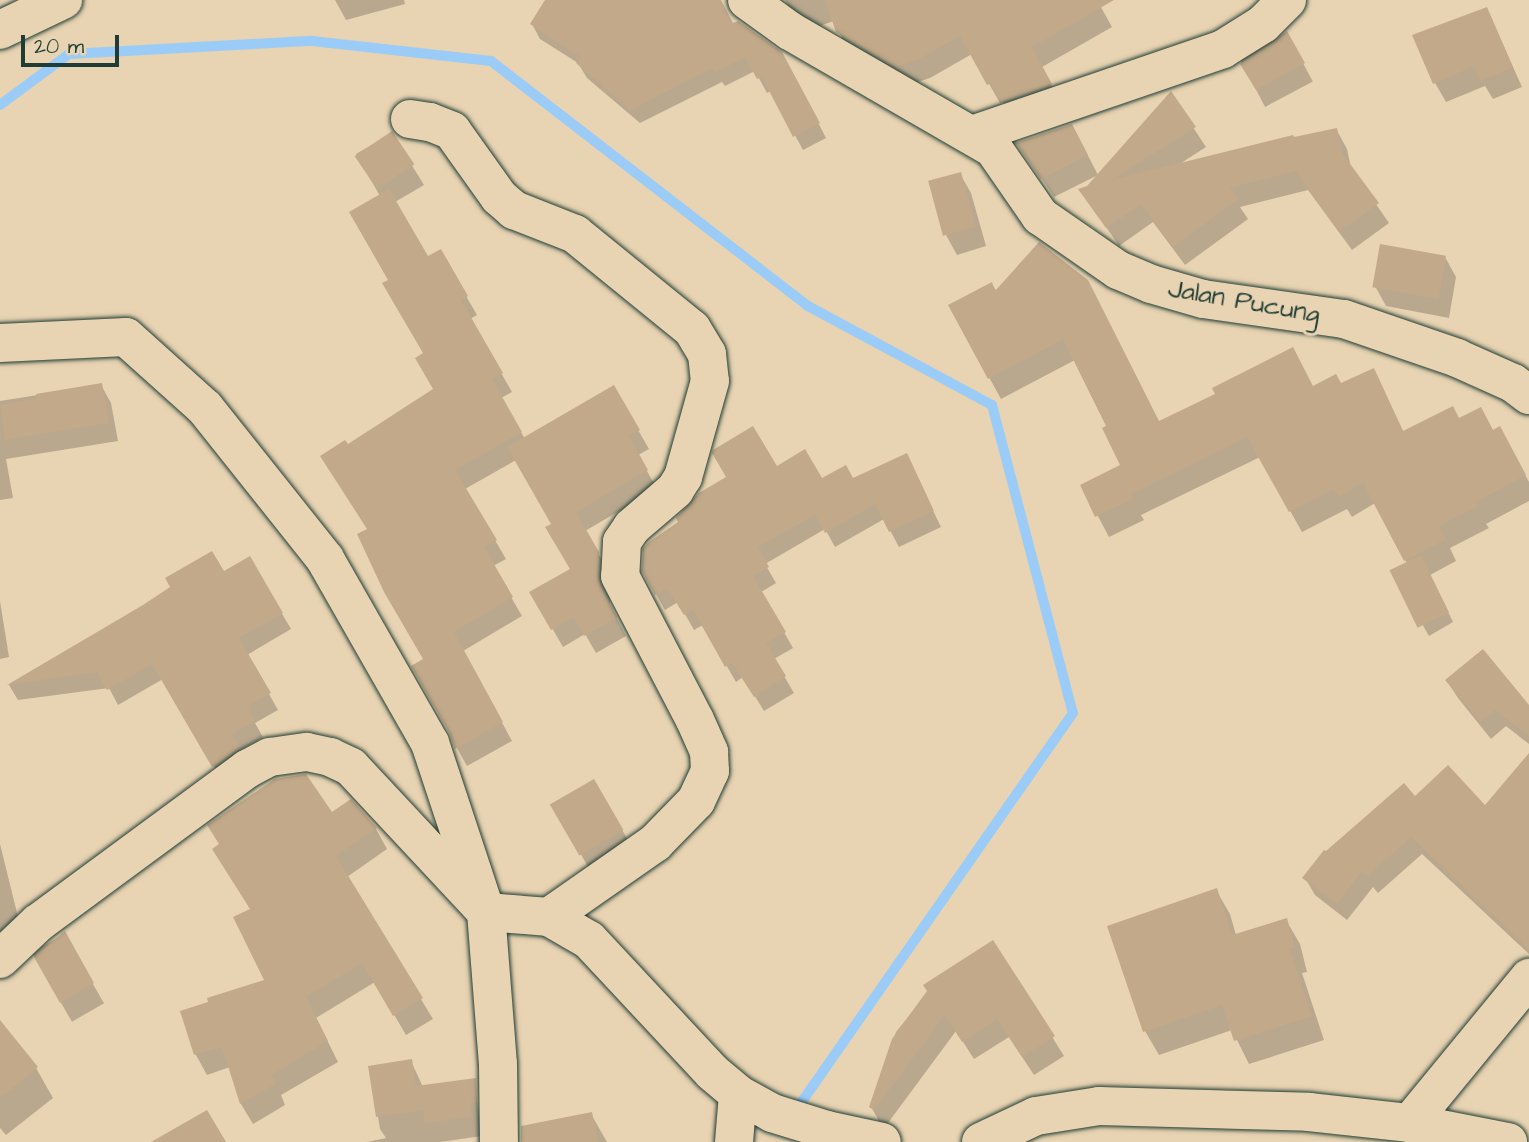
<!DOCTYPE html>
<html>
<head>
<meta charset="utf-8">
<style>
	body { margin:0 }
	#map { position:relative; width:1529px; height:1142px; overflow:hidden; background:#e8d3b2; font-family:"Architects Daughter",sans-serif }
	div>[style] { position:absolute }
	.shadow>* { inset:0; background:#0003; transform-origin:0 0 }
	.stream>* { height:10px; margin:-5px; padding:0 5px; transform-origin:5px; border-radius:5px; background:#9bccf7 }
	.building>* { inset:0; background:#c2a98a; transform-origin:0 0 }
	.roads { filter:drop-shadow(0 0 2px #1f3d34) drop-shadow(0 0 2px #1f3d34) }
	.minor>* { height:38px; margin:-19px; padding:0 19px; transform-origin:19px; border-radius:19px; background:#e8d3b2 }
	.major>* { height:38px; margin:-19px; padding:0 19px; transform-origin:19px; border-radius:19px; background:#e8d3b2 }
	span { translate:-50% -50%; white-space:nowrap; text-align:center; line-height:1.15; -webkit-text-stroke:6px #e8d3b2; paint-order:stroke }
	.street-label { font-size:26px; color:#1f3d34 }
	.scale { position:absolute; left:21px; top:35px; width:98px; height:32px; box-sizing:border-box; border:4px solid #1f3d34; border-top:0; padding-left:9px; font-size:21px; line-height:24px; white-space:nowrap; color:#1f3d34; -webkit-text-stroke:5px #e8d3b2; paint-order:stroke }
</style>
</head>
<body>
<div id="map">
	<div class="shadow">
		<i style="clip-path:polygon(335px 0,404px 0,405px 4px,346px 20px)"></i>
		<i style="clip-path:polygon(547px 0,720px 0,733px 25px,790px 68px,826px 138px,803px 150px,771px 91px,767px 93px,755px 71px,725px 86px,722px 82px,640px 123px,587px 78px,578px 63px,540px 39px,532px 24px)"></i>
		<i style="clip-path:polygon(785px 0,1097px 0,1112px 27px,1042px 67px,1061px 104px,1014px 120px,1003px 102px,1000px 103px,972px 54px,930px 78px,908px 85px,849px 52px,834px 21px,811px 29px,795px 17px)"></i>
		<i style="clip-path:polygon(1487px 9px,1522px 87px,1493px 99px,1485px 86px,1446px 102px,1435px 83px)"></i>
		<i style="left:1287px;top:33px;width:55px;height:54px;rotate:62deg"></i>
		<i style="clip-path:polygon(1171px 94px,1206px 147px,1178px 165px,1336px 129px,1347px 149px,1351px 168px,1389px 223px,1352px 250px,1308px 190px,1240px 207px,1248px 219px,1185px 265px,1153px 222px,1119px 246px,1081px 190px,1088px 188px)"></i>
		<i style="clip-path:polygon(392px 133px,424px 185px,395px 202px,428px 259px,440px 251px,477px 315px,470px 319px,512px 392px,501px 398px,525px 439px,614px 388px,649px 449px,638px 455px,657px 489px,585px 531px,609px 572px,610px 605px,626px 636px,596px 653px,585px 634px,563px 647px,532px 593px,572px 570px,554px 525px,516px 460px,465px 489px,506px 559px,493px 566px,522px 616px,463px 651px,512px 741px,467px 766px,457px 748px,425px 660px,368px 530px,347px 447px,435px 389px,425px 354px,390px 281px,380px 196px,356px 154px)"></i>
		<i style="clip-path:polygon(1019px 144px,1083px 146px,1098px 175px,1054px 197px)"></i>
		<i style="clip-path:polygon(960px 174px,971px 193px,986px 246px,957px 255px,946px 235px)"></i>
		<i style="clip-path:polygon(1039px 244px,1160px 423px,1314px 388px,1340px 385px,1373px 370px,1404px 433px,1459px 421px,1493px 432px,1511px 449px,1529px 482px,1529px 501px,1486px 524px,1489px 528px,1450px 548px,1456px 561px,1430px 575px,1453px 622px,1429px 636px,1393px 573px,1408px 565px,1375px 503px,1352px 517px,1347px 509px,1302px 532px,1260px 457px,1141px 515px,1144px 520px,1109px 537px,1082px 486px,1123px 465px,1108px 427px,1075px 360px,1001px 399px,950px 306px,992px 284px,997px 292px)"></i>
		<i style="clip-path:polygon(1445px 257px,1456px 277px,1449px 318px,1386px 306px,1375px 286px)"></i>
		<i style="clip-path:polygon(101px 385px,111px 403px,118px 441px,6px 459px,13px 498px,0 500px,0 401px)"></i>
		<i style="clip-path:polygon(906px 455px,941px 527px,899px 547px,884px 519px,835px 547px,825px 529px,765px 564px,776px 583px,761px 592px,793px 648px,774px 659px,794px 693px,764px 711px,743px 677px,736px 682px,703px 625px,694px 630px,678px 602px,665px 610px,656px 594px,777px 468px,821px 481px,852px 480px)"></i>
		<i style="clip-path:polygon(249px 558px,291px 629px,247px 655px,278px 710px,255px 723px,263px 737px,239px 751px,247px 765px,223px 782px,163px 679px,118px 705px,109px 688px,18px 700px,9px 685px,144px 607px,223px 573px)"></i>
		<i style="clip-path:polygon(0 601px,9px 657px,0 659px)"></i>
		<i style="clip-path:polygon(1447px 681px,1529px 707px,1529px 744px,1506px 726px,1491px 739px,1458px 698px)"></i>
		<i style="clip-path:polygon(1529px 756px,1529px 954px,1422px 854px,1378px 893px,1373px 887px,1347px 920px,1315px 895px,1305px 878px,1415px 799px,1485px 807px)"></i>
		<i style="left:594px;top:781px;width:81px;height:48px;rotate:60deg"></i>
		<i style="clip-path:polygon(332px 814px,376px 829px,387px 849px,347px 877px,433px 1019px,406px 1035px,375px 982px,316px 1018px,338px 1062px,281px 1095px,285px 1105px,253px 1124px,241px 1104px,230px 1067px,207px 1075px,196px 1055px,182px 1012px,267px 981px,251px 910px)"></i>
		<i style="clip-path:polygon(0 844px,21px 929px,0 934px)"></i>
		<i style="clip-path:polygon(1216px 890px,1230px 914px,1236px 935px,1286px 920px,1300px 944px,1307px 972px,1302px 973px,1324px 1040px,1249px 1064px,1232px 1030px,1159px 1055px,1145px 1031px)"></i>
		<i style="left:64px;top:934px;width:80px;height:37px;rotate:60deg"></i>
		<i style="clip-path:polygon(993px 942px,1064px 1056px,1034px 1075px,1009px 1037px,974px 1059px,956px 1031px,885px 1127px,882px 1126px,871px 1107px,896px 1032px,929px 991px)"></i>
		<i style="clip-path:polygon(0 1023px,36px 1068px,53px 1098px,6px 1135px,0 1128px)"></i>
		<i style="clip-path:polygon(411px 1061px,423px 1087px,466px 1081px,477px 1101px,482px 1136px,440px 1142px,367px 1142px,386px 1138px,380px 1129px,370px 1068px)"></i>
		<i style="clip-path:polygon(591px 1114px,607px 1142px,526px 1142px)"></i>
	</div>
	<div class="stream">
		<i style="left:0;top:105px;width:86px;rotate:-36.5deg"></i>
		<i style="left:69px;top:54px;width:243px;rotate:-3.1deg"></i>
		<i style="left:312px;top:41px;width:180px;rotate:6.4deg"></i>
		<i style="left:491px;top:61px;width:401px;rotate:37.7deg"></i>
		<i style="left:808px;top:306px;width:209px;rotate:28.3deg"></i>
		<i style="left:992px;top:405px;width:318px;rotate:75.3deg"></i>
		<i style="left:1073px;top:713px;width:485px;rotate:124.9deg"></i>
	</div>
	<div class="building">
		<i style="clip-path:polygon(545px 0,721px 0,733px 23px,738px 21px,782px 52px,820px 123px,793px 137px,762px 77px,757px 79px,745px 57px,715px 73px,712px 68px,631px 110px,576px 63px,581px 57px,530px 24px)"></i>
		<i style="clip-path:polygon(825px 0,1114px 0,1032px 47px,1052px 84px,1001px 102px,991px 83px,987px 85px,960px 36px,919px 59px,896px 67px,836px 32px)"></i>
		<i style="clip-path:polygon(1487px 7px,1513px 67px,1480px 81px,1474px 66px,1433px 84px,1412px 35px)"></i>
		<i style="clip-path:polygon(1287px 31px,1305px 63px,1256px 90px,1240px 64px)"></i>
		<i style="clip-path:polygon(1171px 91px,1196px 127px,1111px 180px,1293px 135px,1294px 137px,1337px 128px,1342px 153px,1379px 203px,1339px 232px,1296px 171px,1230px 188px,1238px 199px,1173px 247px,1141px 204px,1106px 228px,1078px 189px,1087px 186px)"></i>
		<i style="clip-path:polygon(1072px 124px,1088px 155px,1041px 179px,1016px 143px)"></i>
		<i style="left:392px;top:131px;width:40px;height:45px;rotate:56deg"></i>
		<i style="left:961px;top:172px;width:57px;height:34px;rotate:75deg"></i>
		<i style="clip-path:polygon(389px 189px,428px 256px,441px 249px,468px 296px,461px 300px,503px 373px,492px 379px,522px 432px,455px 470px,497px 540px,484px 547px,513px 597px,454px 632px,503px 722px,455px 749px,449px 732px,411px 666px,423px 659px,384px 592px,357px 534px,367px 529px,320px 456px,345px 440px,348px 444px,433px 389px,415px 358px,423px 353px,382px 283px,388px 280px,349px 212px)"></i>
		<i style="clip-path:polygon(1039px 242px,1088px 280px,1159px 421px,1215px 394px,1212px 388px,1293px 347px,1313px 386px,1336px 374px,1341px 383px,1374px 368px,1403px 431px,1453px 406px,1459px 418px,1481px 407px,1493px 430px,1500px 426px,1526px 475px,1476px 502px,1478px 506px,1439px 526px,1446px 539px,1404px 561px,1363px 483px,1338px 497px,1334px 489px,1289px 512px,1247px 437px,1131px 494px,1133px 499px,1095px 517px,1080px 485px,1120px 465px,1102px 428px,1106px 426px,1063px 339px,988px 379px,948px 305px,992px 282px,995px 291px)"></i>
		<i style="left:1380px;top:244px;width:67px;height:44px;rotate:10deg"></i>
		<i style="clip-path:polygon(102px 383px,109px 423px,5px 440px,0 405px,36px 399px,36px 394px)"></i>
		<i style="clip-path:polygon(614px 385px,640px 430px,629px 436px,648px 470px,576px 512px,599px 552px,600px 585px,617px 617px,584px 636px,573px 617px,551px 630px,529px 592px,570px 569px,545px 527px,551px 524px,507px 447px)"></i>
		<i style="clip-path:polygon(753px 426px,777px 466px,805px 449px,822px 478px,846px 465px,853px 478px,907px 453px,934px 511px,889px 532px,875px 504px,825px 533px,815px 515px,758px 547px,769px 567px,753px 576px,786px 632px,766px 643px,786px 676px,754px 697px,732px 663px,725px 667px,693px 610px,684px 615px,667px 588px,655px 595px,642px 571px,643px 549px,649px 542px,678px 522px,676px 518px,699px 493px,726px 477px,712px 453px,713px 450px)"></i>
		<i style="clip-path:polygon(212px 551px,224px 571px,250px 556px,283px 613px,239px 638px,271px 693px,247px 706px,255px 721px,232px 734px,240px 748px,212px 767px,152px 664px,107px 690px,97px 672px,7px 685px,143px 605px,170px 587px,165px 578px)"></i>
		<i style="left:1421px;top:555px;width:64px;height:35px;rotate:64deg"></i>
		<i style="clip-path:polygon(1483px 649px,1529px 705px,1529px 736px,1495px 710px,1480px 722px,1445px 680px)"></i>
		<i style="clip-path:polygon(1529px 753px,1529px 949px,1411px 837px,1367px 876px,1362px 871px,1337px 904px,1302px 878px,1324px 850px,1326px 851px,1404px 783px,1415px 796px,1448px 765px,1485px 805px)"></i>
		<i style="clip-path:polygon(306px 774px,332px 812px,351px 799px,377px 828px,336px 856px,423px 998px,393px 1016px,362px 963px,306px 997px,328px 1041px,271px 1075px,275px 1084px,240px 1104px,222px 1047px,194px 1055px,180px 1011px,208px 1002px,207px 998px,264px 980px,233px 917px,250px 909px,212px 849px,219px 844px,207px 825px,275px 779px)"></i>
		<i style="left:594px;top:779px;width:59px;height:51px;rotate:60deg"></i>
		<i style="clip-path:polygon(1217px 888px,1232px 935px,1287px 918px,1295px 948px,1290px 949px,1312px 1016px,1234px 1041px,1222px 1005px,1143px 1032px,1107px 926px)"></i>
		<i style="clip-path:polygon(65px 931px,94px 983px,60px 1003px,34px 957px)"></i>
		<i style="clip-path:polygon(993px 940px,1055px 1036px,1022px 1057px,997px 1019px,962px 1042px,945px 1015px,874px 1110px,869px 1107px,892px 1039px,927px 991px,923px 985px)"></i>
		<i style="clip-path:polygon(0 1020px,38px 1067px,0 1098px)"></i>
		<i style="clip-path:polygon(412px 1059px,416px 1086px,476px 1078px,477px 1102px,470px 1103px,472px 1117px,425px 1123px,423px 1110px,376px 1117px,368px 1066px)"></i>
		<i style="clip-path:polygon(207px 1110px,226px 1142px,151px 1142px)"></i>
		<i style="clip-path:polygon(592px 1112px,598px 1142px,521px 1142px,521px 1126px)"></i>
	</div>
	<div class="roads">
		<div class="minor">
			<i style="left:410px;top:119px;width:20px;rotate:9deg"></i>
			<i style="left:430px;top:122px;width:24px;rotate:22deg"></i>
			<i style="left:452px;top:131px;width:81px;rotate:54.5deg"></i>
			<i style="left:499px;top:197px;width:20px;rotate:41deg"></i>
			<i style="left:514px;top:210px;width:66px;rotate:21.5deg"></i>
			<i style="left:575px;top:234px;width:151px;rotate:39.1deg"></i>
			<i style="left:692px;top:329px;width:29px;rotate:59deg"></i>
			<i style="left:707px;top:354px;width:27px;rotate:84deg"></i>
			<i style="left:710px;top:381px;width:100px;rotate:105.7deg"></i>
			<i style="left:683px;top:477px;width:15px;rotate:122deg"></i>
			<i style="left:675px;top:490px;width:57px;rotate:139.3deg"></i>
			<i style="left:632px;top:527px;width:18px;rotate:124deg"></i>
			<i style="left:622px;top:542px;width:34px;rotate:93deg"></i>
			<i style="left:620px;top:576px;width:162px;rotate:62.5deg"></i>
			<i style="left:695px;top:720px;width:35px;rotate:66deg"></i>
			<i style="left:709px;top:752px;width:19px;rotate:87deg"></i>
			<i style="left:710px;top:771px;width:33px;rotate:115deg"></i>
			<i style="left:696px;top:801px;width:59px;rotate:134.3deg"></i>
			<i style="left:655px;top:843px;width:129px;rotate:145.1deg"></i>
			<i style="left:972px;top:135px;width:265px;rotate:-18.9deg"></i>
			<i style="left:1223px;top:49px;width:47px;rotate:-32deg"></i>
			<i style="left:1263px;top:24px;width:34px;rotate:-45deg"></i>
			<i style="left:0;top:343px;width:126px;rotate:-2.7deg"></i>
			<i style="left:126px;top:337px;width:106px;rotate:41.9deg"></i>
			<i style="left:205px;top:408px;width:193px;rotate:51.5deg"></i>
			<i style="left:325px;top:559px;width:212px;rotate:60.3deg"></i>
			<i style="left:430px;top:743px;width:178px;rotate:71.7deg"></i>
			<i style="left:486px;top:912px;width:152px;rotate:85.5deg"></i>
			<i style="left:498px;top:1064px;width:78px;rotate:89.3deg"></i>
			<i style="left:0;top:959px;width:52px;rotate:-43.5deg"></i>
			<i style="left:38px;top:923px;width:260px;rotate:-36.4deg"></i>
			<i style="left:247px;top:769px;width:26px;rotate:-28deg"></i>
			<i style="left:270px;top:757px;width:37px;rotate:-8deg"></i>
			<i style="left:307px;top:752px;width:24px;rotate:12deg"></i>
			<i style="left:330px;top:757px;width:23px;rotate:25deg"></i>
			<i style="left:351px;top:767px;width:198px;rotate:47deg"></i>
			<i style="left:486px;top:912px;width:63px;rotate:4.5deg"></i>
			<i style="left:549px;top:917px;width:46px;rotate:29.9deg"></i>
			<i style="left:589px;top:940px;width:180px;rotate:47deg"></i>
			<i style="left:712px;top:1072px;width:34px;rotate:40deg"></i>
			<i style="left:738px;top:1094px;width:39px;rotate:29deg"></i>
			<i style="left:772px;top:1113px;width:58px;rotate:17.2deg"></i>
			<i style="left:827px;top:1130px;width:56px;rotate:12.3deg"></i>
			<i style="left:1410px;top:1123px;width:188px;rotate:-50.6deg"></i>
			<i style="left:734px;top:1142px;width:48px;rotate:-85.2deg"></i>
			<i style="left:981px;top:1142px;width:61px;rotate:-25.3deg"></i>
			<i style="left:1036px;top:1116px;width:64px;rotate:-9deg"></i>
			<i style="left:1099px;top:1106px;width:210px;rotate:1.6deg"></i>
			<i style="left:1309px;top:1112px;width:102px;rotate:6.2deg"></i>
			<i style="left:1410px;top:1123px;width:100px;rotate:11deg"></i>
		</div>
		<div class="major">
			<i style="left:747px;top:0;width:53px;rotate:35.8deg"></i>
			<i style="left:790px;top:31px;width:234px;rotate:30deg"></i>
			<i style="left:993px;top:148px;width:83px;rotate:55.3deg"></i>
			<i style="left:1040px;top:216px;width:95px;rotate:34.7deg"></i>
			<i style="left:1118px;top:270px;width:36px;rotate:23deg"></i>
			<i style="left:1151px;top:284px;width:54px;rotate:16.1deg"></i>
			<i style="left:1203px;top:299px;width:142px;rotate:8.1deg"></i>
			<i style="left:1344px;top:319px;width:120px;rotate:19deg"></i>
			<i style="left:1457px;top:358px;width:61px;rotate:24.1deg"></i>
			<i style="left:1513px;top:383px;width:20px;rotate:37deg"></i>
			<i style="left:0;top:30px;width:70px;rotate:-25.5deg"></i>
		</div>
	</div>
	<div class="street-label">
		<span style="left:1244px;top:302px;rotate:10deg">Jalan Pucung</span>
	</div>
	<div class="scale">20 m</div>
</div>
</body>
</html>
